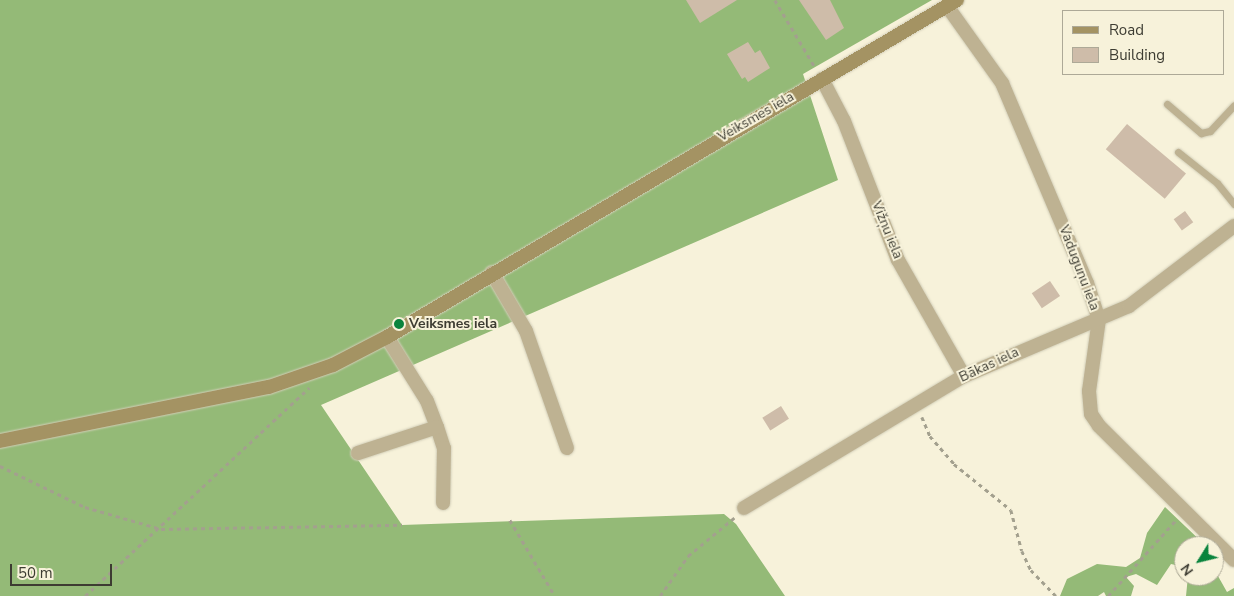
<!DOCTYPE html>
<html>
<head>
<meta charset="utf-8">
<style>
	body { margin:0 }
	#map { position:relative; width:1234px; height:596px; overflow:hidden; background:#f7f2da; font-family:"Nunito Sans",sans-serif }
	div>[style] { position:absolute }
	.forest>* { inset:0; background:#94ba77 }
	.building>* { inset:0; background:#cebca9; transform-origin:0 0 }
	.path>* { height:2.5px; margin-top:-1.25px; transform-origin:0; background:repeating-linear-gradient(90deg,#a3a08e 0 4px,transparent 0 8px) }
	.roads { filter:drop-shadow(0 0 1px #d2ceb8) drop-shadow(0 0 1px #d2ceb8) }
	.service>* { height:7px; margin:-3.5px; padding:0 3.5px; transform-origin:3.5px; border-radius:3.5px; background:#beb292 }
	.minor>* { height:14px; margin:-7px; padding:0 7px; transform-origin:7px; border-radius:7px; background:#beb292 }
	.secondary>* { height:14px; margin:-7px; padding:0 7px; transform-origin:7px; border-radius:7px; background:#a49363 }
	.dots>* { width:14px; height:14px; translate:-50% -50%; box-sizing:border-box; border:2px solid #f7f2da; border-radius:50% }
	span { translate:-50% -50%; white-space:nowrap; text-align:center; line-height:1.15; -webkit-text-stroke:4px #f7f2da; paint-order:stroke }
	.street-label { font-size:14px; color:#3d3c32 }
	.poi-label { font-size:14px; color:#3d3c32; font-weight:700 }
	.left { translate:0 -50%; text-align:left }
	.legend { position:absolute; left:1062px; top:10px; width:162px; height:65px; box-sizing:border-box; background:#f7f2da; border:1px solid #ada997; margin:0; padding:6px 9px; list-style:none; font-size:15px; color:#3d3c32 }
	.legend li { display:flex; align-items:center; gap:10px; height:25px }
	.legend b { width:25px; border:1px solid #ada997 }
	.north { position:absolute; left:1174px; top:536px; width:50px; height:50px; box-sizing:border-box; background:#f7f2da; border:1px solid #ada997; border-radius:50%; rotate:234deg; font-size:14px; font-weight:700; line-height:20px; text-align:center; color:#3d3c32 }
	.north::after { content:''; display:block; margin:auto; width:18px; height:22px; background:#09843d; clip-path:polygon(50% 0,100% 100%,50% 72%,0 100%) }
	.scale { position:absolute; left:10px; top:564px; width:102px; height:22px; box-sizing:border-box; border:2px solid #3d3c32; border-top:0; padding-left:6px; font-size:15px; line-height:18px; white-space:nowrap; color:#3d3c32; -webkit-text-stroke:4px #f7f2da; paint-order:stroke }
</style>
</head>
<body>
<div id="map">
	<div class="forest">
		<i style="clip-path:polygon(0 0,932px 0,803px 74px,838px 180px,321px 405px,402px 525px,724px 514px,736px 524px,785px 596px,0 596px)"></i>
		<i style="clip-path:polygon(1165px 507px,1206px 546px,1184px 546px,1184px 567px,1171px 564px,1157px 585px,1136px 574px,1126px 577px,1134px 586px,1131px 596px,1106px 596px,1104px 592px,1098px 596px,1060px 596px,1067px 579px,1097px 564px,1126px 567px,1140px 558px,1147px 533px)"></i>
		<i style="clip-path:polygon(1214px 569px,1227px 592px,1234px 588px,1234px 596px,1186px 596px,1188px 576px,1214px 576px)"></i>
	</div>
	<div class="building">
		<i style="clip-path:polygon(686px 0,737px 0,700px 23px)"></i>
		<i style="clip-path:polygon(799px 0,830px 0,844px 28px,826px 40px)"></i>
		<i style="clip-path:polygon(748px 42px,755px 53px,760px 50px,770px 68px,748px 82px,745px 77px,742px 79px,727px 54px)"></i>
		<i style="left:1127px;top:124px;width:77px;height:33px;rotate:40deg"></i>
		<i style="left:1185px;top:211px;width:14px;height:14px;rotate:54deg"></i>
		<i style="left:1050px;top:281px;width:18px;height:22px;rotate:56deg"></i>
		<i style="left:781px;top:406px;width:15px;height:22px;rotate:58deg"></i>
	</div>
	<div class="path">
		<i style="left:775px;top:0;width:78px;rotate:59.2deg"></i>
		<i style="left:922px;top:417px;width:21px;rotate:67deg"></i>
		<i style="left:930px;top:436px;width:37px;rotate:49deg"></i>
		<i style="left:954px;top:464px;width:73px;rotate:38.9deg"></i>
		<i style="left:1011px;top:510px;width:42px;rotate:75deg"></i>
		<i style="left:1022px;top:551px;width:21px;rotate:65deg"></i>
		<i style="left:1031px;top:570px;width:36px;rotate:46deg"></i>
		<i style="left:0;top:466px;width:94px;rotate:25.8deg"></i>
		<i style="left:85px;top:507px;width:79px;rotate:16.1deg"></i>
		<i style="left:161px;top:529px;width:241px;rotate:-1deg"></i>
		<i style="left:510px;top:520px;width:88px;rotate:59.4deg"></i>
		<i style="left:85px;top:596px;width:306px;rotate:-42.9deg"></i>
		<i style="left:660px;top:596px;width:49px;rotate:-55deg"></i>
		<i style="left:688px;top:556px;width:60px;rotate:-39.6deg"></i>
		<i style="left:1108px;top:596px;width:101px;rotate:-48.2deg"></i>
	</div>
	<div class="roads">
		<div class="service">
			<i style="left:1167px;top:104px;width:45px;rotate:40.5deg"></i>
			<i style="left:1201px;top:133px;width:9px;rotate:-13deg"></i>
			<i style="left:1210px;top:131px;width:35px;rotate:-47deg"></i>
			<i style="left:1178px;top:152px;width:50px;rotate:38.5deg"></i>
			<i style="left:1217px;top:183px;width:27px;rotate:51deg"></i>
		</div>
		<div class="minor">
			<i style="left:947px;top:6px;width:95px;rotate:54.5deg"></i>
			<i style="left:1002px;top:83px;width:217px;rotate:67deg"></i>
			<i style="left:1087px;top:283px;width:38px;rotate:72deg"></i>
			<i style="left:1099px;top:319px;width:73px;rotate:97.9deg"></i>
			<i style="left:1089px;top:391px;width:23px;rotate:85deg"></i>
			<i style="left:1091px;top:414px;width:14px;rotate:56deg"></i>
			<i style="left:1099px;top:426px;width:190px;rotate:44.8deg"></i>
			<i style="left:822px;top:79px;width:47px;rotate:62.4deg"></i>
			<i style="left:844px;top:121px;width:149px;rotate:68.8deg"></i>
			<i style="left:898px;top:260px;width:133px;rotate:60.4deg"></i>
			<i style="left:492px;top:273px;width:67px;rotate:59.6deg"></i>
			<i style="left:526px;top:331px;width:124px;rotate:70.7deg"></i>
			<i style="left:387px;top:337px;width:75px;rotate:58deg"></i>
			<i style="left:427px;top:401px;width:28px;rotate:69deg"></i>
			<i style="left:437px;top:427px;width:22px;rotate:72deg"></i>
			<i style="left:444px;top:448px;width:55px;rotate:91deg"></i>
			<i style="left:358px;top:453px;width:83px;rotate:-18.2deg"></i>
			<i style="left:744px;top:508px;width:257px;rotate:-31deg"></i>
			<i style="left:964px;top:376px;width:179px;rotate:-23deg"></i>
			<i style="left:1129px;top:306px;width:132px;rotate:-37.3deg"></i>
		</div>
		<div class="secondary">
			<i style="left:0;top:441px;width:274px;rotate:-11.4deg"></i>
			<i style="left:269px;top:387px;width:68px;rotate:-19deg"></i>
			<i style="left:333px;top:365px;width:61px;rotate:-27.4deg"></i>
			<i style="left:387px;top:337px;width:662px;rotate:-30.59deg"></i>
		</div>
	</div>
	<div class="dots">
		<i style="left:399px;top:324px;background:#09843d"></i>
	</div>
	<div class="street-label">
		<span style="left:756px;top:117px;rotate:-30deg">Veiksmes iela</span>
		<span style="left:887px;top:230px;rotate:68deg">Vižņu iela</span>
		<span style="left:1079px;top:268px;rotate:69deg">Vaduguņu iela</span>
		<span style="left:989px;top:365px;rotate:-25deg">Bākas iela</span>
	</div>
	<div class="poi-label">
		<span class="left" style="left:409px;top:324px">Veiksmes iela</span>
	</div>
	<ul class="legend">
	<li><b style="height:6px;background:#a49363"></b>Road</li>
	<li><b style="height:14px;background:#cebca9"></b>Building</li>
	</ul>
	<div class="north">N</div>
	<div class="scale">50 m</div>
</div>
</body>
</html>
